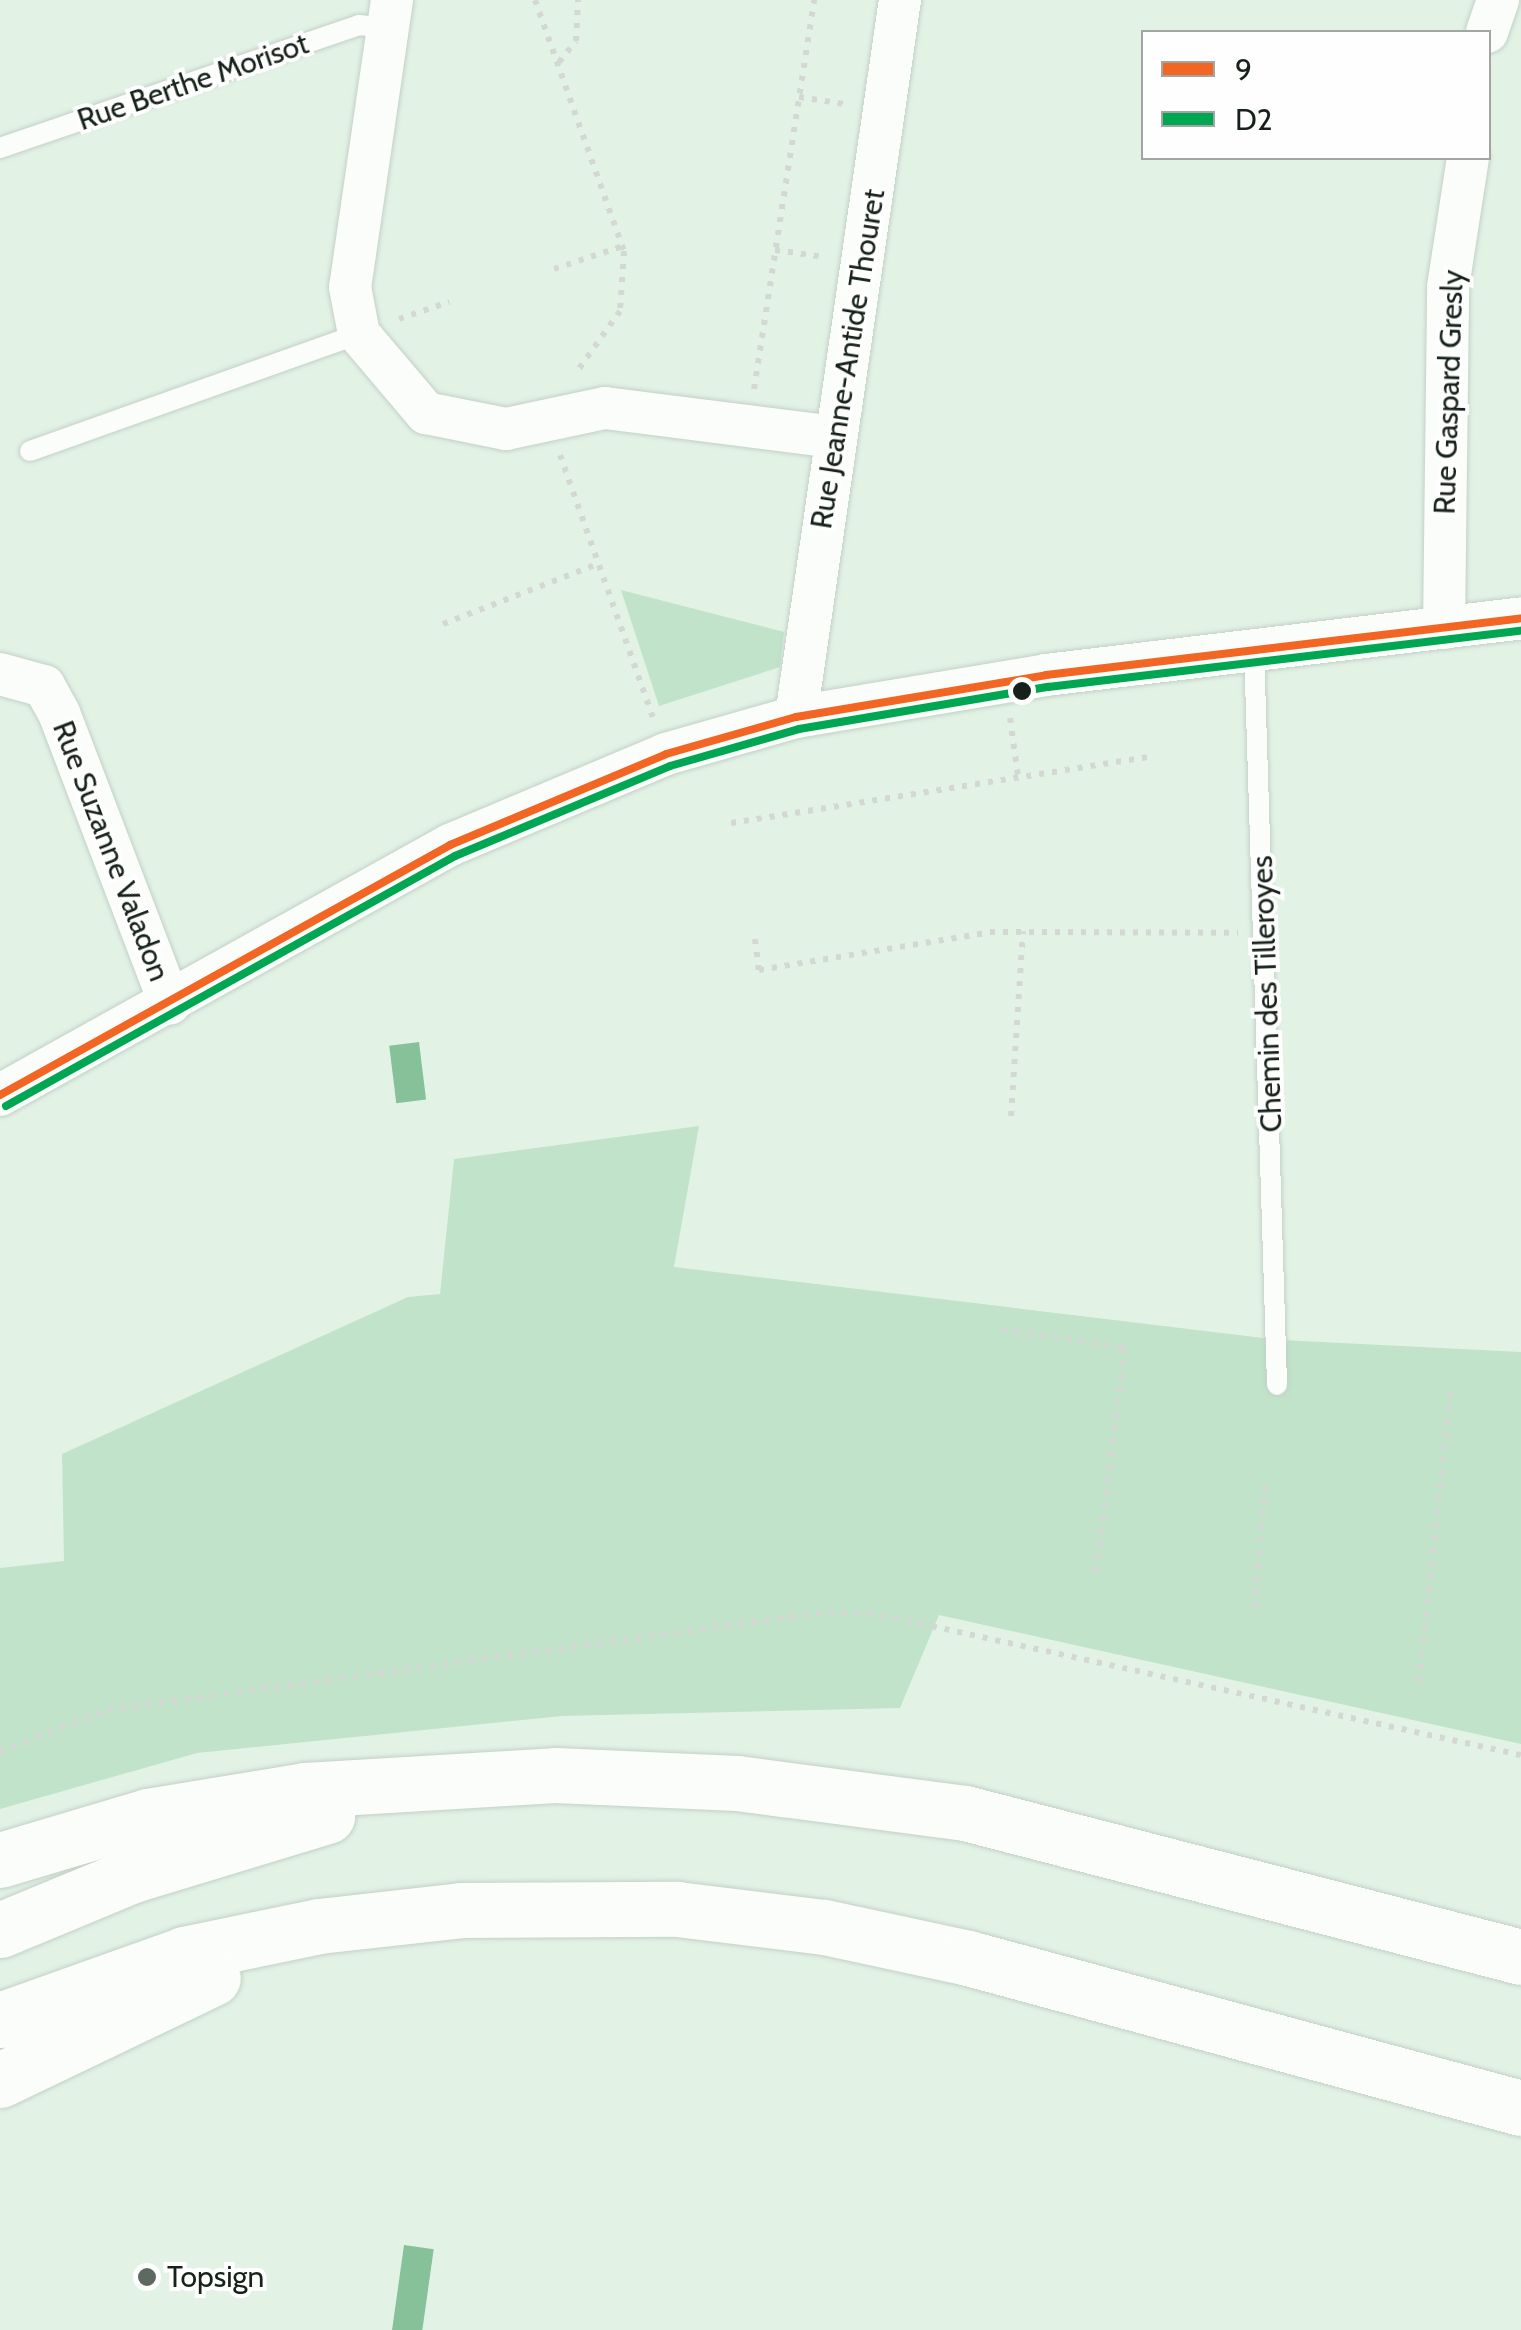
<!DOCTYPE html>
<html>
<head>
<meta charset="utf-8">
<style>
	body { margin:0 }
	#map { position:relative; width:1521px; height:2330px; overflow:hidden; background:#e2f3e6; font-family:Cabin,sans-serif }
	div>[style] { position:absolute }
	.green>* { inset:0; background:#c0e3ca }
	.water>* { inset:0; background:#86c19a; transform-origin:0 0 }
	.path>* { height:6px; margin-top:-3px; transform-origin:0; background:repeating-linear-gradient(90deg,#d3d8d4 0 5px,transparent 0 13px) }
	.roads { filter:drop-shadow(0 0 2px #c3d0c6) drop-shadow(0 0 2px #c3d0c6) }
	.lane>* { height:20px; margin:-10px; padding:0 10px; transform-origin:10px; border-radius:10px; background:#fbfdfb }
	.street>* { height:42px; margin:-21px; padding:0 21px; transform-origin:21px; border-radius:21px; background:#fbfdfb }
	.highway>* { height:55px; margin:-27.5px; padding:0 27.5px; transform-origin:27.5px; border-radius:27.5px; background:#fbfdfb }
	.bus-1>* { height:8px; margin:-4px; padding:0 4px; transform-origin:4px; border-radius:4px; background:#f26522 }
	.bus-2>* { height:8px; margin:-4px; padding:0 4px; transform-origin:4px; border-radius:4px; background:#00a651 }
	.dots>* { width:28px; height:28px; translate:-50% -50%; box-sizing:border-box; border:5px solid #fefefe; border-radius:50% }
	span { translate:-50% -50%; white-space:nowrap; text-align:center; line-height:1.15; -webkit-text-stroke:8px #fefefe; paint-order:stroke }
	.street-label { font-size:30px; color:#152119 }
	.poi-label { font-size:30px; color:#152119 }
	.left { translate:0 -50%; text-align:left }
	.legend { position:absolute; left:1141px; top:30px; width:350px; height:130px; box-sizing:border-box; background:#fefefe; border:2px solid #a1a6a2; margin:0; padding:12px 18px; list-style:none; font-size:30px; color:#152119 }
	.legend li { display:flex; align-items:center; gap:20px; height:50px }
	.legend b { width:50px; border:2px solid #a1a6a2 }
</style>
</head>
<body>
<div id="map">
	<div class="green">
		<i style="clip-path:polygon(621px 590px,784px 632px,780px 667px,659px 706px)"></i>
		<i style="clip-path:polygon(699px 1126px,674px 1267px,1281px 1340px,1521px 1352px,1521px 1744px,939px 1615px,900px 1708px,562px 1716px,197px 1753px,0 1809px,0 1568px,64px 1561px,62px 1454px,408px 1297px,440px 1294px,454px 1159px)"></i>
	</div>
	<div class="water">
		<i style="left:419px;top:1042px;width:58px;height:30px;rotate:83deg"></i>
		<i style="left:404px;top:2245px;width:30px;height:86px;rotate:8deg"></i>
	</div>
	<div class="path">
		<i style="left:535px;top:0;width:266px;rotate:70.5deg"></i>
		<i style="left:624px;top:251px;width:60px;rotate:93.8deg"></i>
		<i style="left:620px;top:311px;width:76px;rotate:125.4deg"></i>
		<i style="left:559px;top:62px;width:27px;rotate:-51deg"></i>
		<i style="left:576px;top:41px;width:41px;rotate:-87.2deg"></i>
		<i style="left:799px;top:97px;width:47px;rotate:8.7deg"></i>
		<i style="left:775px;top:250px;width:49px;rotate:8.1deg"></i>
		<i style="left:554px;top:269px;width:73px;rotate:-18.4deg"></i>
		<i style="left:399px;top:319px;width:53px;rotate:-18.8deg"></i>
		<i style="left:754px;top:389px;width:394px;rotate:-81.2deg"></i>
		<i style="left:560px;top:455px;width:278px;rotate:70.5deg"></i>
		<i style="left:443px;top:624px;width:166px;rotate:-21.2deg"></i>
		<i style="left:1010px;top:718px;width:59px;rotate:82.1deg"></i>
		<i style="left:731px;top:823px;width:427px;rotate:-9deg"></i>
		<i style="left:755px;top:939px;width:31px;rotate:83deg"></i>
		<i style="left:759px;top:970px;width:234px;rotate:-9.3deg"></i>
		<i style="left:990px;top:932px;width:248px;rotate:0.2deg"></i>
		<i style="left:1011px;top:1116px;width:185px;rotate:-86.3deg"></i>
		<i style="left:1002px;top:1330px;width:124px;rotate:8.3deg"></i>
		<i style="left:1125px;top:1348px;width:228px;rotate:97.3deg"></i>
		<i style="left:1255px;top:1607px;width:130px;rotate:-85.2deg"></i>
		<i style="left:1419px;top:1682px;width:295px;rotate:-83.8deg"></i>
		<i style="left:0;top:1752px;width:116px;rotate:-21.3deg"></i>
		<i style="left:108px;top:1710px;width:728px;rotate:-7.74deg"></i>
		<i style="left:829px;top:1612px;width:52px;rotate:3.3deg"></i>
		<i style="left:881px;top:1615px;width:655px;rotate:12.34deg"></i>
	</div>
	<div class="roads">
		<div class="lane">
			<i style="left:0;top:148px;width:379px;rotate:-18.9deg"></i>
			<i style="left:359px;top:25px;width:28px;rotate:6deg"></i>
			<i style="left:30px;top:451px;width:349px;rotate:-19.6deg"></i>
			<i style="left:1254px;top:648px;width:737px;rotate:88.21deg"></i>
		</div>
		<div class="street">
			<i style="left:392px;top:0;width:290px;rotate:98.3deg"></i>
			<i style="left:350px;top:287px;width:48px;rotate:79.2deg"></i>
			<i style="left:359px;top:334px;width:104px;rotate:49.7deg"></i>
			<i style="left:426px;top:413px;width:82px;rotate:11.3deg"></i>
			<i style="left:506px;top:429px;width:101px;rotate:-12deg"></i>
			<i style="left:605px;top:408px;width:232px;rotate:7.2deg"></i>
			<i style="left:1487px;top:32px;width:34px;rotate:-71deg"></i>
			<i style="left:1444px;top:628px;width:341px;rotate:-89.3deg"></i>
			<i style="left:1448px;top:287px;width:131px;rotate:-81.2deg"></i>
			<i style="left:0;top:674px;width:46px;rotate:15.3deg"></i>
			<i style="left:44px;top:686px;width:31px;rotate:61deg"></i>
			<i style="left:59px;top:713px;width:311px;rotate:69.1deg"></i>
			<i style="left:796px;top:717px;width:725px;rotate:-81.75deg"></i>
			<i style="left:0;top:1095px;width:515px;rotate:-29.05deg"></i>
			<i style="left:450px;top:845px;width:234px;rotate:-22.8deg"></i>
			<i style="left:666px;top:754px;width:135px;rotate:-15.9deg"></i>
			<i style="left:796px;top:717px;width:254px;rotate:-9.5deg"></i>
			<i style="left:1046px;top:675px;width:478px;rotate:-6.8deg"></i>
		</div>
		<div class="highway">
			<i style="left:0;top:1860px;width:154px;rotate:-16.6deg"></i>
			<i style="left:148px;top:1816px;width:159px;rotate:-9.4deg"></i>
			<i style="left:305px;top:1790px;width:250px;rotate:-3.4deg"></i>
			<i style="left:555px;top:1775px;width:182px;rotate:2.5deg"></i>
			<i style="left:737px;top:1783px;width:230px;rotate:7.5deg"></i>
			<i style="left:965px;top:1813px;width:574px;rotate:14.52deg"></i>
			<i style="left:0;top:1930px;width:144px;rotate:-22.5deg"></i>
			<i style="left:133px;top:1875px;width:203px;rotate:-16.9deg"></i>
			<i style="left:0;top:2020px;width:195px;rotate:-19.7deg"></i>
			<i style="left:184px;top:1954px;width:138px;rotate:-11.7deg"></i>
			<i style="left:319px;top:1926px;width:143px;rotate:-6.4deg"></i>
			<i style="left:461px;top:1910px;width:216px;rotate:-0.3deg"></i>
			<i style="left:677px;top:1909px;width:148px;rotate:7deg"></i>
			<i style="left:824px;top:1927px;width:147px;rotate:12.1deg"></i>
			<i style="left:968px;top:1958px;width:573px;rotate:15.18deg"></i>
			<i style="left:0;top:2080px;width:236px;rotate:-25.6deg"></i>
		</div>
	</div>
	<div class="bus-1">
		<i style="left:0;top:1095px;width:515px;rotate:-29.05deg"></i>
		<i style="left:450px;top:845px;width:234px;rotate:-22.8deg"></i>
		<i style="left:666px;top:754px;width:135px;rotate:-15.9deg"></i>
		<i style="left:796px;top:717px;width:254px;rotate:-9.5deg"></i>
		<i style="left:1046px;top:675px;width:478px;rotate:-6.8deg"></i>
	</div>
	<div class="bus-2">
		<i style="left:6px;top:1106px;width:514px;rotate:-29.11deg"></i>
		<i style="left:455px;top:856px;width:233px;rotate:-22.7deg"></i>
		<i style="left:670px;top:766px;width:134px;rotate:-16deg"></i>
		<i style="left:799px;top:729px;width:253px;rotate:-9.6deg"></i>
		<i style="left:1048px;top:687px;width:476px;rotate:-6.8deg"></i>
	</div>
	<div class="dots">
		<i style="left:1022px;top:691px;background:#152119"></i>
		<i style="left:147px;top:2277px;background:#5d6a61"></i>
	</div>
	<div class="street-label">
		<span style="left:193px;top:82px;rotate:-19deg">Rue Berthe Morisot</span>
		<span style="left:848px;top:359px;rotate:-81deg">Rue Jeanne-Antide Thouret</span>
		<span style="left:1449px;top:392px;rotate:-88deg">Rue Gaspard Gresly</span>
		<span style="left:111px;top:851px;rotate:69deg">Rue Suzanne Valadon</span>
		<span style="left:1267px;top:994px;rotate:-92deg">Chemin des Tilleroyes</span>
	</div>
	<div class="poi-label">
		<span class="left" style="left:167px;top:2277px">Topsign</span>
	</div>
	<ul class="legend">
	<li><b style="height:12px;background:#f26522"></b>9</li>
	<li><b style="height:12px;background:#00a651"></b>D2</li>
	</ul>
</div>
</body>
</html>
